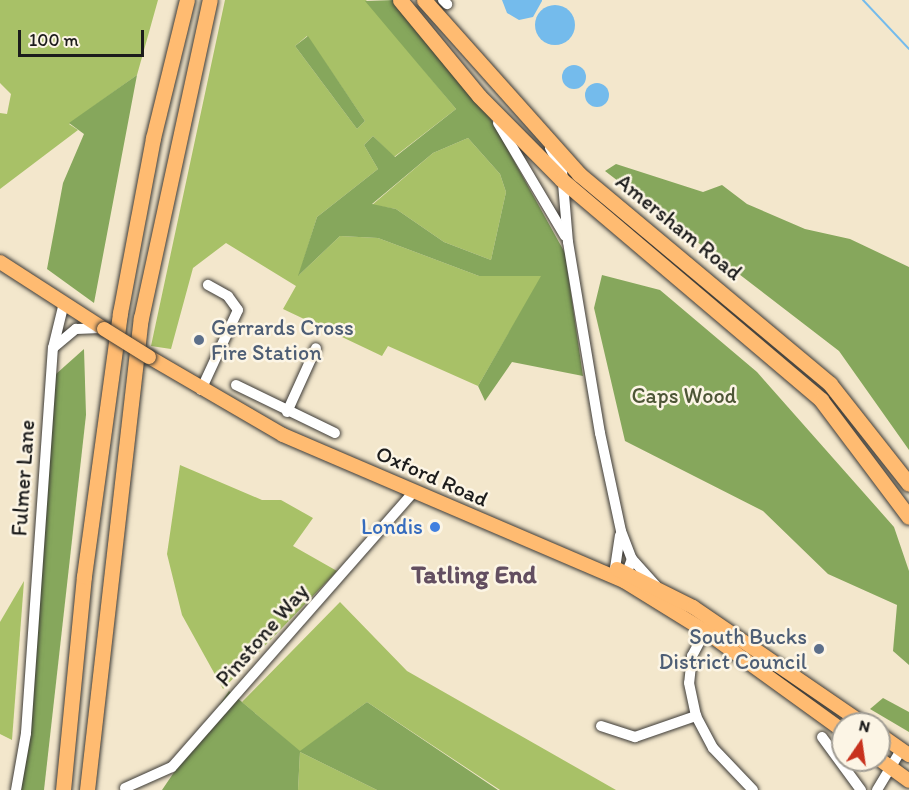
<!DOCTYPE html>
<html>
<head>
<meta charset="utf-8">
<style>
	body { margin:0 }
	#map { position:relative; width:909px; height:790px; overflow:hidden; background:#f3e7cc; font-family:Itim,sans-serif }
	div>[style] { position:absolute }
	.green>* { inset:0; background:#a8c167 }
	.forest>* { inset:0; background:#86a75c }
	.water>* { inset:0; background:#74bbec }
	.round { border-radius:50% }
	.stream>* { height:2px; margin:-1px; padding:0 1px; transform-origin:1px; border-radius:1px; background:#74bbec }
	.roads { filter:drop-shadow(0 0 2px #3c3a36) drop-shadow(0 0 2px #3c3a36) }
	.minor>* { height:10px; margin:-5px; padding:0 5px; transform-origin:5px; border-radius:5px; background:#fff }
	.major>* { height:14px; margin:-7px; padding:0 7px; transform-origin:7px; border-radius:7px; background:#ffbb71 }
	.highway>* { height:15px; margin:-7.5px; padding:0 7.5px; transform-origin:7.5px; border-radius:7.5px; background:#ffbb71 }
	.bridges { filter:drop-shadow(0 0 2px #3c3a36) drop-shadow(0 0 2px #3c3a36) }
	.major-bridge>* { height:14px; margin:-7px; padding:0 7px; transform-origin:7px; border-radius:7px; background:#ffbb71 }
	.dots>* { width:16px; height:16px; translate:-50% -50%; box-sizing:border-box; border:3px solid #fcf5e5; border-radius:50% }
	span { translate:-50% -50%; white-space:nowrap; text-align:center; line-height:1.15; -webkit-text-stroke:5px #fcf5e5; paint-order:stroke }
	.street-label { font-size:22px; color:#1c1c1c }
	.service-label { font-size:22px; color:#4e5e75 }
	.left { translate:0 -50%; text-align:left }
	.right { translate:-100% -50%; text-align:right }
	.park-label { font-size:22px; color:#4d5636 }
	.shop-label { font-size:22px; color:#366cbe }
	.quarter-label { font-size:26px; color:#624e60; font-weight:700 }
	.north { position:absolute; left:831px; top:712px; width:60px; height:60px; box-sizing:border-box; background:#fcf5e5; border:2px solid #a29e95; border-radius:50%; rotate:13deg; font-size:16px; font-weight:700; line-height:24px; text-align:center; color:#1c1c1c }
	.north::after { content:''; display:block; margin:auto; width:21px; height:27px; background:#c8321e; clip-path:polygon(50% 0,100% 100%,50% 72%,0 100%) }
	.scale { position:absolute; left:18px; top:30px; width:126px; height:27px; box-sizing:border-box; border:3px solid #1c1c1c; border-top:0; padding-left:8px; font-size:18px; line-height:21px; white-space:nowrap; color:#1c1c1c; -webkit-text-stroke:4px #fcf5e5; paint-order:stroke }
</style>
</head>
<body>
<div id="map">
	<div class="green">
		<i style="clip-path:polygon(0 0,158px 0,137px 75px,69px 124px,78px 130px,0 189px,0 113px,7px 114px,11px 94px,0 83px)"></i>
		<i style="clip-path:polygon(evenodd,225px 0,366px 0,456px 109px,394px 157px,373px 136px,364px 145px,378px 169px,317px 217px,299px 275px,340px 236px,378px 238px,479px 276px,542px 276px,478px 386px,388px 346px,382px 356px,283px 309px,296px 286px,226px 243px,193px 268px,171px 349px,151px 346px,225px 0,307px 36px,365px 121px,357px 129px,295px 46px,307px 36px)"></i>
		<i style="clip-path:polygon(468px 138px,500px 174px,506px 192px,491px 260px,444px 242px,396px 209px,372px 205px,433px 153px)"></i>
		<i style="clip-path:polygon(180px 465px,262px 500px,281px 500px,313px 518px,293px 546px,337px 571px,223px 689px,182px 615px,167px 554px)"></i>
		<i style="clip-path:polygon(24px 581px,12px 740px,0 734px,0 622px)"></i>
		<i style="clip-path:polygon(340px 602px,407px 671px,616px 790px,500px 790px,367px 702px,300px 752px,377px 790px,298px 790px,300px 752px,242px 702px)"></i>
	</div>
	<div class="forest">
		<i style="clip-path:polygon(evenodd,395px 0,487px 112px,565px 253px,583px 376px,512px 362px,485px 401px,478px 386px,541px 276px,479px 276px,378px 238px,340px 236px,298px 276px,317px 217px,378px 169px,364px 145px,373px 136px,395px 157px,456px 109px,365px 1px,395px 0,468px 138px,500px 174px,506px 192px,491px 260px,444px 242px,396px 209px,372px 204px,433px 153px,468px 138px)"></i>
		<i style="clip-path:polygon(308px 36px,365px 121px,357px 129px,295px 46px)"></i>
		<i style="clip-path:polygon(137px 75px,94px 303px,47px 269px,63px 183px,84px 134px,69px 123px)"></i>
		<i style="clip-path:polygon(616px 164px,703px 192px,722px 185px,747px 204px,805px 229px,850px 239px,909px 267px,909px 450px,839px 351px,605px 171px)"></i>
		<i style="clip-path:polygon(602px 275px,660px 290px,757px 372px,894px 527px,909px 571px,909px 665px,893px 651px,897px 605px,828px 574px,763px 511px,625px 441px,594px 308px)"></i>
		<i style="clip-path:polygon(84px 349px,86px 415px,44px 790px,21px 790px,56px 374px)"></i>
		<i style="clip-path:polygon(229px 691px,300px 751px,367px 702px,498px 790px,377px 790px,300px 752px,298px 790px,162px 790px)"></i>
		<i style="clip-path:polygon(883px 698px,909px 712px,909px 732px,870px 709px)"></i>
	</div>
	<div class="water">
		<i style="clip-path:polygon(502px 0,542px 0,542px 1px,533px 17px,519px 20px,507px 13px)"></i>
		<i class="round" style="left:535px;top:5px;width:40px;height:40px"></i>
		<i class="round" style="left:562px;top:65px;width:24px;height:24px"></i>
		<i class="round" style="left:585px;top:83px;width:24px;height:24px"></i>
	</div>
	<div class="stream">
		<i style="left:863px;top:0;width:67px;rotate:46.8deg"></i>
	</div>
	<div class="roads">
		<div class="minor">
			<i style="left:443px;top:0;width:6px;rotate:45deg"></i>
			<i style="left:498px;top:123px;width:131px;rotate:59.3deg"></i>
			<i style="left:550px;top:148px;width:26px;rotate:62deg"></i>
			<i style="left:562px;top:171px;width:71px;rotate:85.2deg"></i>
			<i style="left:568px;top:242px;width:194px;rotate:80.5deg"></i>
			<i style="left:600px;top:433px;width:100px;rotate:77.9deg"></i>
			<i style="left:621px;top:531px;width:30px;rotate:69deg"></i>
			<i style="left:632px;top:559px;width:22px;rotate:111deg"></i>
			<i style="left:53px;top:348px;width:30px;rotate:-40deg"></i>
			<i style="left:76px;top:329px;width:25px;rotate:-2deg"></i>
			<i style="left:236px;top:385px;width:110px;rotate:25.9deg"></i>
			<i style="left:201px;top:390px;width:88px;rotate:-65.2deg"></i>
			<i style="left:238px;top:310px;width:17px;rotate:-126deg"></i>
			<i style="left:228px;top:296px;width:23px;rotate:-151deg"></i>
			<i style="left:287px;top:412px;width:70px;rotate:-65.6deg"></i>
			<i style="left:632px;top:559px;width:36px;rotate:48deg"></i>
			<i style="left:614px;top:575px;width:40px;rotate:-81.5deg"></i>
			<i style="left:709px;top:624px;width:36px;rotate:118deg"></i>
			<i style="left:692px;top:656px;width:27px;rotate:96deg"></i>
			<i style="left:689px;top:683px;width:34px;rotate:78deg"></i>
			<i style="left:696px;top:716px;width:36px;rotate:62deg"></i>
			<i style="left:713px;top:748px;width:58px;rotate:46.4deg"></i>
			<i style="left:601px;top:726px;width:36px;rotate:18deg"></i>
			<i style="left:635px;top:737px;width:65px;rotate:-19deg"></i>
			<i style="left:822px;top:737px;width:66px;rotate:53.7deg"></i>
			<i style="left:125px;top:788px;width:51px;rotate:-24.1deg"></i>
			<i style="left:172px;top:767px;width:368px;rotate:-48.7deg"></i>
			<i style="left:16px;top:790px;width:58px;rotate:-80deg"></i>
			<i style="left:26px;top:733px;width:386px;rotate:-86deg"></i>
			<i style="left:53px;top:348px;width:46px;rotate:-76.3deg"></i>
			<i style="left:877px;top:790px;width:47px;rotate:-59deg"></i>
		</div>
		<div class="major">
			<i style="left:0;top:262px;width:124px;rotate:32.8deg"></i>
			<i style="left:149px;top:357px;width:155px;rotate:30.2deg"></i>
			<i style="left:283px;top:435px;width:371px;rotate:23.2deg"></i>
			<i style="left:624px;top:581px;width:95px;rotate:31.7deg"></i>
			<i style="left:705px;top:631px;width:170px;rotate:35.9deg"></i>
			<i style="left:617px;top:569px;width:85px;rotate:26.6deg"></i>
			<i style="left:693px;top:607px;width:207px;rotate:34.4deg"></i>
			<i style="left:879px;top:734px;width:37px;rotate:35deg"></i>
			<i style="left:879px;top:759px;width:37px;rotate:36deg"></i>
		</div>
		<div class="highway">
			<i style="left:400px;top:0;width:124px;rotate:50.5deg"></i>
			<i style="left:479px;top:96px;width:118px;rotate:45.3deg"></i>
			<i style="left:562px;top:180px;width:340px;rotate:40.3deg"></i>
			<i style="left:821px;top:400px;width:146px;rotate:53.1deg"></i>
			<i style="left:424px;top:0;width:233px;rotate:48.3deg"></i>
			<i style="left:579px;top:174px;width:327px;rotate:39.9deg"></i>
			<i style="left:830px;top:384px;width:127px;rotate:51.7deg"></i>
			<i style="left:63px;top:790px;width:215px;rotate:-84.4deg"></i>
			<i style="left:84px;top:576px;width:265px;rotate:-82.2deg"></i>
			<i style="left:120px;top:313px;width:178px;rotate:-79.3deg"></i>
			<i style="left:153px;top:138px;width:142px;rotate:-76.2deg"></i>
			<i style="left:87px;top:790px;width:475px;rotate:-83.5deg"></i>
			<i style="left:141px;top:318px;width:325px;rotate:-77.8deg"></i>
		</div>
	</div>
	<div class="bridges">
		<div class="major-bridge">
			<i style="left:104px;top:329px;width:53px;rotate:31.9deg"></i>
		</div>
	</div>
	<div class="dots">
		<i style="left:199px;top:340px;background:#5c6f8a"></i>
		<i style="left:435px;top:527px;background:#3f7fe0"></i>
		<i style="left:819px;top:649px;background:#5c6f8a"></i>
	</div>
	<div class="street-label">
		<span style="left:679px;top:227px;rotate:39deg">Amersham Road</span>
		<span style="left:432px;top:476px;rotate:24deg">Oxford Road</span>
		<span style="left:23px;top:478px;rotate:-86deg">Fulmer Lane</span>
		<span style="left:262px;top:635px;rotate:-49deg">Pinstone Way</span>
	</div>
	<div class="service-label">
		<span class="left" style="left:211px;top:340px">Gerrards Cross<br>Fire Station</span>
		<span class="right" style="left:807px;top:649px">South Bucks<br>District Council</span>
	</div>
	<div class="park-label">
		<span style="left:684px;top:396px">Caps Wood</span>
	</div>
	<div class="shop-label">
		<span class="right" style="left:423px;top:527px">Londis</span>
	</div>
	<div class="quarter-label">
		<span style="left:474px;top:575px">Tatling End</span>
	</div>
	<div class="north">N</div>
	<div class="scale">100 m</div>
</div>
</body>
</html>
